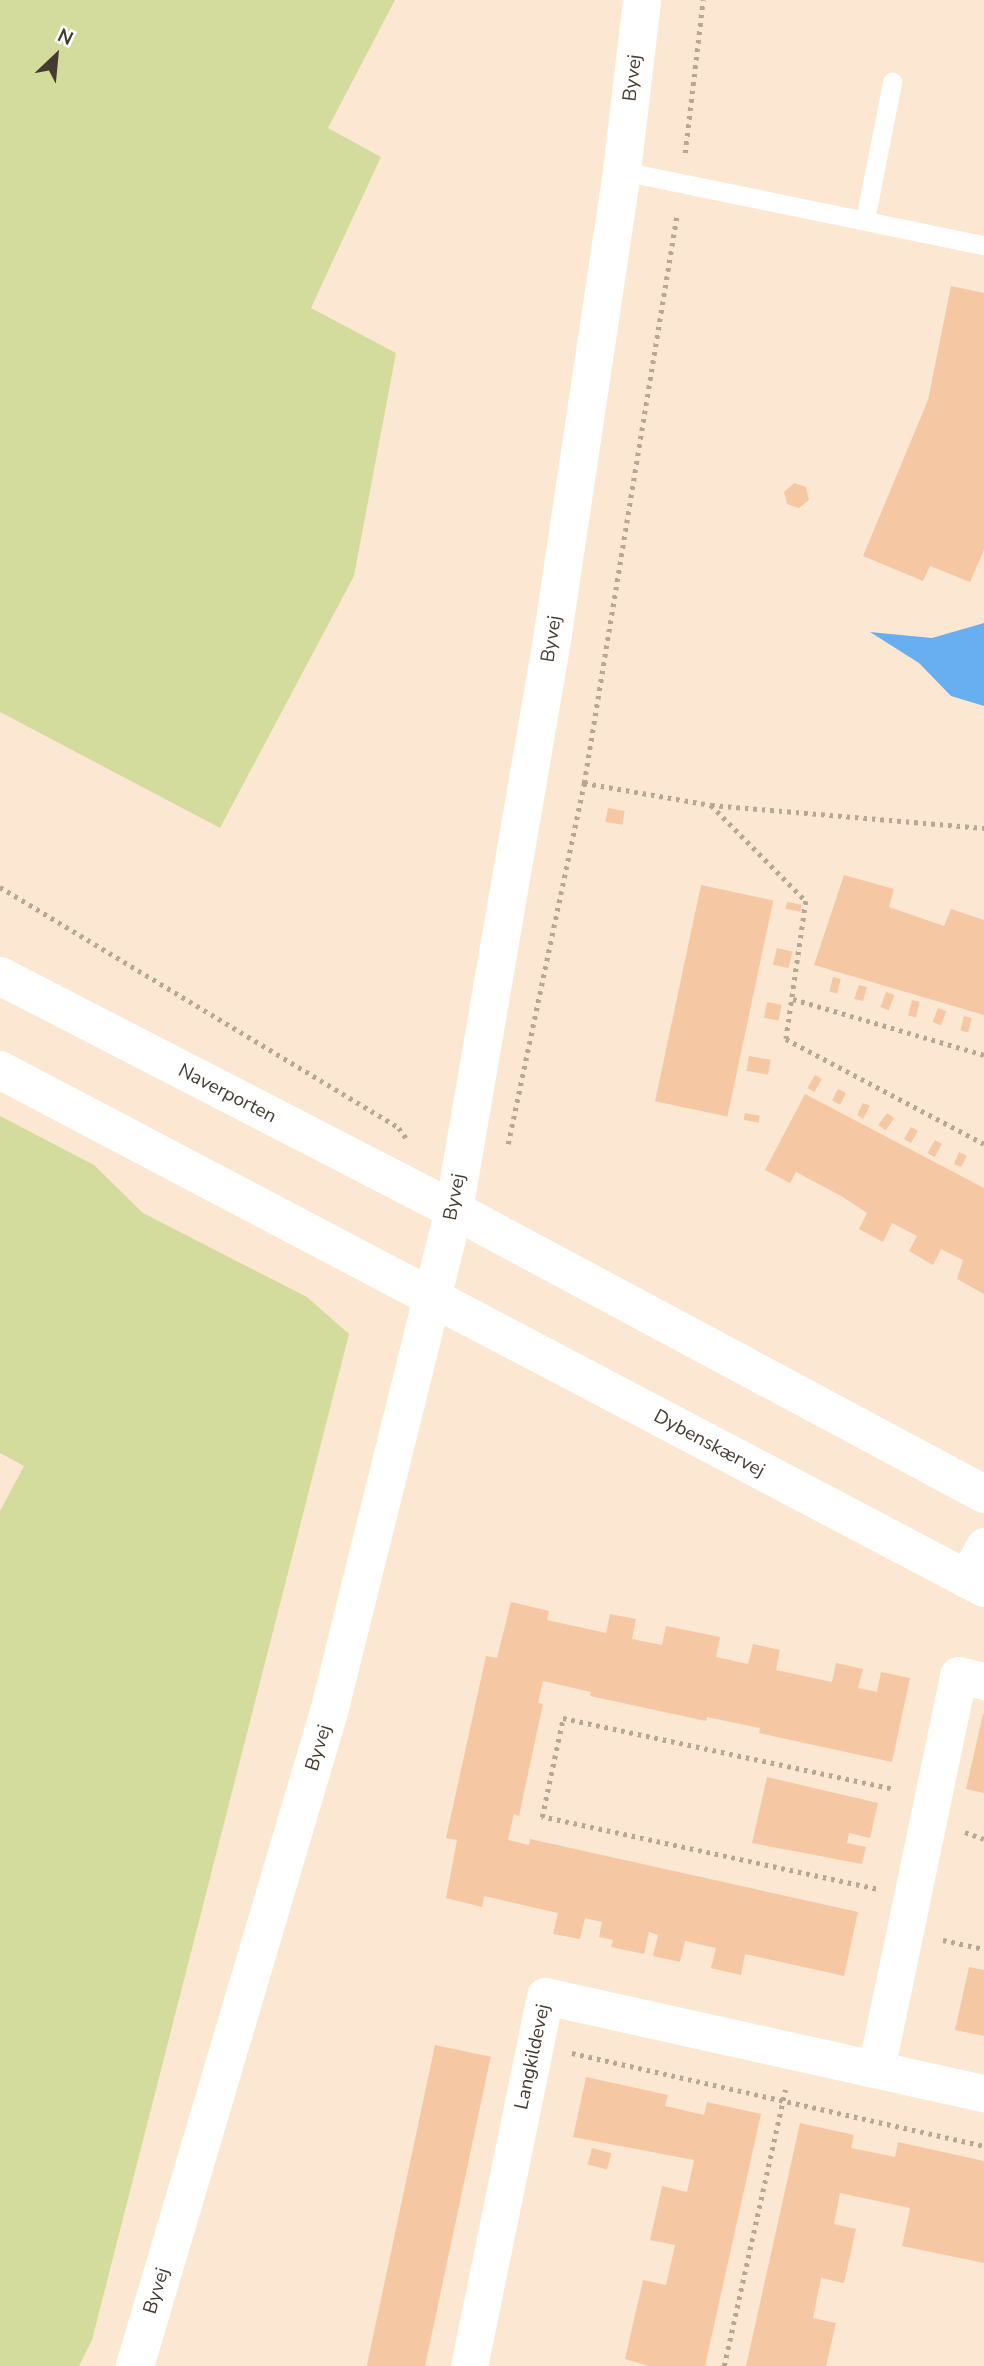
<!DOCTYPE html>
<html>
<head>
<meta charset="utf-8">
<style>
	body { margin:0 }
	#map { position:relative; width:984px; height:2366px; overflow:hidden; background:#fce8d2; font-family:"Nunito Sans",sans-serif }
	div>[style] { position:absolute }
	.green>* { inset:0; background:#d4dc9d }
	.water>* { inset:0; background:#67aff0 }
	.building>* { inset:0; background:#f6c7a3; transform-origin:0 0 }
	.path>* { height:4.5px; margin-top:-2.25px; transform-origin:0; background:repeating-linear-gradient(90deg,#b7a795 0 3.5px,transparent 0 8.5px) }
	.service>* { height:19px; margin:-9.5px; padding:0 9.5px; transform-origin:9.5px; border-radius:9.5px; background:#fff }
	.minor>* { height:37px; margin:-18.5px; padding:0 18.5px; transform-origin:18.5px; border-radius:18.5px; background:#fff }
	.tertiary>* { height:38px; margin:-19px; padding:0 19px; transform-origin:19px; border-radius:19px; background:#fff }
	span { translate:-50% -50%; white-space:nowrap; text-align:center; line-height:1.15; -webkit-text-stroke:5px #fff; paint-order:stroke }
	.street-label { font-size:19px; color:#453b30 }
	.north { position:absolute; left:21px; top:21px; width:70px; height:70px; -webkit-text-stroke:5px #fff; paint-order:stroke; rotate:26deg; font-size:19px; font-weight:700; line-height:28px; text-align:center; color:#453b30 }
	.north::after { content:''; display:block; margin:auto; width:24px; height:32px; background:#453b30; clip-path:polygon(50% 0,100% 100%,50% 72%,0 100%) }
</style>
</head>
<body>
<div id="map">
	<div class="green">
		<i style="clip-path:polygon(0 0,395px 0,328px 128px,381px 157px,311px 308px,396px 353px,354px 576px,220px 828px,0 712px)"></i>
		<i style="clip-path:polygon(0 1116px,94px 1165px,143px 1213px,307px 1297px,349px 1334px,92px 2340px,79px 2366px,0 2366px,0 1511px,24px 1466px,0 1453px)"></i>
	</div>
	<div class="water">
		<i style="clip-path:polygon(984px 623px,984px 706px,951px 696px,919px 663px,870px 632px,932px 638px)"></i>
	</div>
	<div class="building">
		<i style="clip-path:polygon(951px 286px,984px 293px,984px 550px,970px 582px,930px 566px,923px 581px,863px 556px,928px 400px)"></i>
		<i style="clip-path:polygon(794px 483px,806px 487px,809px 500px,799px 508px,787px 504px,784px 492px)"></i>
		<i style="left:608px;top:808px;width:17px;height:14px;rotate:10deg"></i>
		<i style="clip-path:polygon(844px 875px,894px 889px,889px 907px,944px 926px,951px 909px,984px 920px,984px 1015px,814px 965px)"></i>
		<i style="left:701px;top:885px;width:74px;height:221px;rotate:12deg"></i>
		<i style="left:787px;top:902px;width:15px;height:7px;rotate:11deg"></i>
		<i style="left:777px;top:948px;width:16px;height:17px;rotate:14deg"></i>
		<i style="left:833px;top:977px;width:8px;height:15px;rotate:14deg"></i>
		<i style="clip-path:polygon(859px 985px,867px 987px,863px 1001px,854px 999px)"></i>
		<i style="left:886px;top:992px;width:9px;height:16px;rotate:21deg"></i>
		<i style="left:912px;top:1000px;width:8px;height:16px;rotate:14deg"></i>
		<i style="left:767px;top:1002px;width:15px;height:16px;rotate:11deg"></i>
		<i style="left:938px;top:1008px;width:9px;height:15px;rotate:21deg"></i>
		<i style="left:964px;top:1016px;width:8px;height:15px;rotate:14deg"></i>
		<i style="left:749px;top:1056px;width:22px;height:15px;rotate:10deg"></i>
		<i style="left:815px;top:1075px;width:8px;height:15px;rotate:30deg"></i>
		<i style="left:838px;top:1089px;width:9px;height:13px;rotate:27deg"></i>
		<i style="clip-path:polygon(805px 1094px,984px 1188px,984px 1294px,957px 1279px,963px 1260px,941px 1249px,933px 1265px,909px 1251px,917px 1236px,892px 1223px,883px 1242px,859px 1229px,867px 1213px,843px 1197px,796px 1172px,790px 1183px,765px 1170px)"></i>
		<i style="clip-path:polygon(863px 1103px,870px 1106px,863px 1119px,857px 1115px)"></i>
		<i style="left:745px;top:1113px;width:15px;height:7px;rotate:11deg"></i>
		<i style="left:887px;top:1113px;width:9px;height:15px;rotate:36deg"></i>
		<i style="left:911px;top:1127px;width:8px;height:14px;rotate:30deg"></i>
		<i style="left:935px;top:1140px;width:8px;height:15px;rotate:30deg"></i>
		<i style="clip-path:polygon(959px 1152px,967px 1156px,961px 1167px,954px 1164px)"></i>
		<i style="clip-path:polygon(511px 1602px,549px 1611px,547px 1620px,606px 1633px,610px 1614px,636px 1619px,632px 1639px,662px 1645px,666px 1626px,720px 1637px,716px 1657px,748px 1664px,753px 1644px,780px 1650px,776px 1670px,832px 1682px,836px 1663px,863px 1669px,858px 1688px,877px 1692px,881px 1672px,910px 1678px,892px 1762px,759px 1733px,760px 1728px,707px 1717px,706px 1721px,590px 1696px,591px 1692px,543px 1681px,538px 1703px,543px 1704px,519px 1816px,514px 1814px,508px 1840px,529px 1845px,530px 1839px,858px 1912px,844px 1976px,745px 1954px,741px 1975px,711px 1968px,716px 1948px,685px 1941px,680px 1962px,653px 1956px,658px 1935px,649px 1932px,644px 1954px,611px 1947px,613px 1940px,599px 1937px,602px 1922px,585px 1918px,580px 1939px,553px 1934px,558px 1913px,484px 1896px,482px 1907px,446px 1898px,457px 1840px,446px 1838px,486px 1656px,497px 1658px)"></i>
		<i style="clip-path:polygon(983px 1714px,984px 1714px,984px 1793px,966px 1789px)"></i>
		<i style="clip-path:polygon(767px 1777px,878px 1803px,870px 1838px,849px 1833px,847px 1843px,866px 1847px,862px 1864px,752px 1843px)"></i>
		<i style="clip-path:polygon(969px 1967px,984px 1970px,984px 2036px,955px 2030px)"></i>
		<i style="left:435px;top:2045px;width:57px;height:329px;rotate:12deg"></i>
		<i style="clip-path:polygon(586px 2077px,668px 2095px,665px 2106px,704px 2115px,707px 2102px,761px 2114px,705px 2366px,649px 2366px,625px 2359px,643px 2280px,666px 2285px,675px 2245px,650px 2240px,662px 2186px,687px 2192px,694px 2160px,573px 2137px)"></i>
		<i style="clip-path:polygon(800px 2123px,854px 2135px,851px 2148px,895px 2157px,898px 2142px,984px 2161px,984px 2263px,902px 2246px,910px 2208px,840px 2193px,834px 2224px,856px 2229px,844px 2283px,821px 2278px,813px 2318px,836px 2323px,826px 2366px,746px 2366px)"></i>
		<i style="left:592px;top:2148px;width:20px;height:17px;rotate:15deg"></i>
	</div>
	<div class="path">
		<i style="left:685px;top:153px;width:154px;rotate:-83.3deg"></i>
		<i style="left:584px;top:783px;width:129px;rotate:9.8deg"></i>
		<i style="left:711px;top:805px;width:274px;rotate:4.8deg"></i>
		<i style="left:711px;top:805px;width:135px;rotate:45.3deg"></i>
		<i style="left:806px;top:901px;width:139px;rotate:98.2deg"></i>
		<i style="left:786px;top:1039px;width:224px;rotate:27.9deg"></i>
		<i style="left:0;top:887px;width:466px;rotate:31.1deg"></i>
		<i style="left:399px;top:1128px;width:14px;rotate:54deg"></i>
		<i style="left:793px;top:999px;width:199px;rotate:16.3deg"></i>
		<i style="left:508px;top:1144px;width:369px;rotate:-78.1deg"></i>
		<i style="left:584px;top:783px;width:577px;rotate:-80.72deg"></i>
		<i style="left:965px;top:1832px;width:20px;rotate:20deg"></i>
		<i style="left:876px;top:1889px;width:342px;rotate:-167.8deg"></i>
		<i style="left:542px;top:1817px;width:101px;rotate:-78deg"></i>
		<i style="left:563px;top:1718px;width:339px;rotate:12.1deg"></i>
		<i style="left:943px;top:1940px;width:42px;rotate:12.4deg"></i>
		<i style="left:572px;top:2053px;width:422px;rotate:12.7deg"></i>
		<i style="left:724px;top:2366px;width:283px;rotate:-77.5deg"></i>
	</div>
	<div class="service">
		<i style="left:622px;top:171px;width:369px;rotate:11.6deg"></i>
		<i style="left:865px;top:220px;width:141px;rotate:-78.9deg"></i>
	</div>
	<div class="minor">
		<i style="left:966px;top:1579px;width:38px;rotate:-61deg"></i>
		<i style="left:876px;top:2069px;width:402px;rotate:-78.2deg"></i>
		<i style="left:958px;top:1675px;width:27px;rotate:13deg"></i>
		<i style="left:469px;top:2366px;width:378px;rotate:-78.4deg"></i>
		<i style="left:545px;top:1996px;width:450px;rotate:12.5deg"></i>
	</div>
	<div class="tertiary">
		<i style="left:0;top:976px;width:511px;rotate:27.27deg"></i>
		<i style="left:454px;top:1210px;width:601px;rotate:28.18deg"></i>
		<i style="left:0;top:1070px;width:1112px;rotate:27.76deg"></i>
		<i style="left:135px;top:2366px;width:682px;rotate:-73.48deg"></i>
		<i style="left:329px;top:1712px;width:517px;rotate:-76.02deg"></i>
		<i style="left:454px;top:1210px;width:578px;rotate:-80.24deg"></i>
		<i style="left:552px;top:640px;width:474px;rotate:-81.5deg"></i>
		<i style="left:622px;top:171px;width:172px;rotate:-83.3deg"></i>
	</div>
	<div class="street-label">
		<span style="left:633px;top:78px;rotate:-83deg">Byvej</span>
		<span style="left:552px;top:639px;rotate:-81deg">Byvej</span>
		<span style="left:227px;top:1094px;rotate:27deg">Naverporten</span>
		<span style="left:455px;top:1197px;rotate:-79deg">Byvej</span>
		<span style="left:709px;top:1444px;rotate:28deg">Dybenskærvej</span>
		<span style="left:319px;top:1748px;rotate:-73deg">Byvej</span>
		<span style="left:533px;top:2057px;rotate:-78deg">Langkildevej</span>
		<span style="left:157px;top:2291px;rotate:-73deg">Byvej</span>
	</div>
	<div class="north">N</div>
</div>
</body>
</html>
